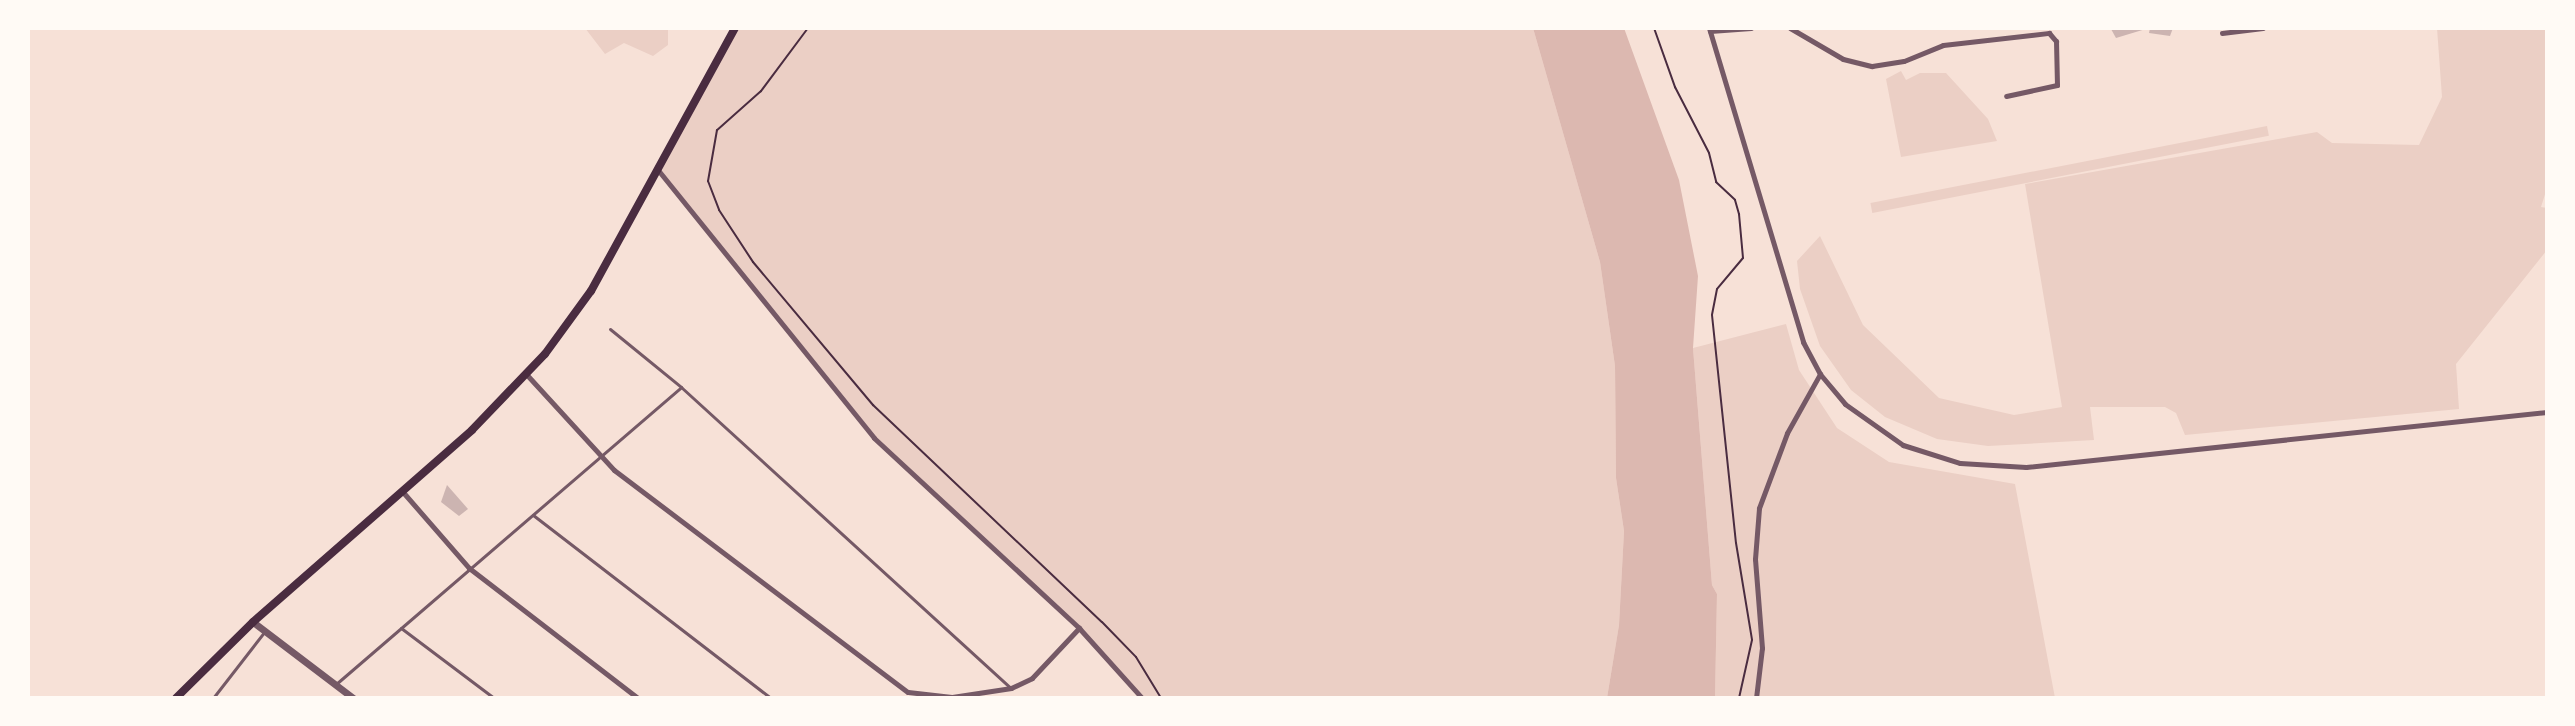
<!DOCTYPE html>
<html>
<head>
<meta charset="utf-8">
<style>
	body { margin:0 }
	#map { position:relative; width:2575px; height:726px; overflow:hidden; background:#f7e1d7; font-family:Montserrat,sans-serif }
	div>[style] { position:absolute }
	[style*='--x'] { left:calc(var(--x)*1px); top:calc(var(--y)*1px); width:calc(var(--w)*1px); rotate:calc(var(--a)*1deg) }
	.green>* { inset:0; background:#ebcfc5; transform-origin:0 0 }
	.water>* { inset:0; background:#dcb8b0 }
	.building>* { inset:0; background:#ccb4b1 }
	.path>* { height:2px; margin:-1px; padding:0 1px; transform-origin:1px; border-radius:1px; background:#4a2c40 }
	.service>* { height:3px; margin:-1.5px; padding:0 1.5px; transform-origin:1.5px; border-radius:1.5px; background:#755966 }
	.minor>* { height:5px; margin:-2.5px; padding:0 2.5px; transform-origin:2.5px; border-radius:2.5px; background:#755966 }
	.tertiary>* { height:7px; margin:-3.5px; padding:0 3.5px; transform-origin:3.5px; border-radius:3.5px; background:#755966 }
	.secondary>* { height:8px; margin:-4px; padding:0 4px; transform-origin:4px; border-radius:4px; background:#4a2c40 }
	span { translate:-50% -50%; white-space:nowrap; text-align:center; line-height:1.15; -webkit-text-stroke:6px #fffaf5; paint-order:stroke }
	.frame { position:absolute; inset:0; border:30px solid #fffaf5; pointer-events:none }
</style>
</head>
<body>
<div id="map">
	<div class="green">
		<div style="clip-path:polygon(585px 28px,668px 28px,668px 45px,653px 56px,624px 43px,605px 54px)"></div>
		<div style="clip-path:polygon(735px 28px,1533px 28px,1600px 262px,1615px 366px,1616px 478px,1624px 531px,1619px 625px,1607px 698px,1142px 698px,1079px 628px,874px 438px,658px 170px)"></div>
		<div style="clip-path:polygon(2437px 28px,2547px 28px,2547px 188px,2541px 207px,2547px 208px,2547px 250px,2456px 364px,2459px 409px,2185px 435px,2176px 413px,2165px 407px,2090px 407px,2094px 440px,1988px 446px,1937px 439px,1885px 417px,1851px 390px,1820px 346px,1800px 289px,1797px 261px,1820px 236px,1863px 325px,1939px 398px,2014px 415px,2062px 407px,2025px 184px,2317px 132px,2332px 143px,2419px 145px,2442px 97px)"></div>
		<div style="clip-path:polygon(1901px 71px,1906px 80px,1920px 73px,1946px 73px,1988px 119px,1997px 141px,1901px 157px,1886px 79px)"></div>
		<div style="left:2267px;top:126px;width:10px;height:404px;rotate:79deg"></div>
		<div style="clip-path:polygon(1786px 324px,1799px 370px,1837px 428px,1889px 462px,2015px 484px,2055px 698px,1715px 698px,1717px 594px,1712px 585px,1693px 348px)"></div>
	</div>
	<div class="water">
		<div style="clip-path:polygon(1533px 28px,1624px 28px,1679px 180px,1698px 276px,1693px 348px,1712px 585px,1717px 594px,1715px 698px,1607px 698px,1619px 625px,1624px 531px,1616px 478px,1615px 366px,1600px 262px)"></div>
	</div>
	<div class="building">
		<div style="clip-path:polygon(2149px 28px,2116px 38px,2111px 29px,2112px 28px)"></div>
		<div style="clip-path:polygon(2150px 28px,2173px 28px,2170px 36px,2149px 33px)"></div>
		<div style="clip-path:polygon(447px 485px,468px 509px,459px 516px,441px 502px)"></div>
	</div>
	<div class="path">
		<div style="--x:808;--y:28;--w:79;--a:126.7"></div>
		<div style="--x:761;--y:91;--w:59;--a:138.4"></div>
		<div style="--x:717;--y:130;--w:52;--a:100"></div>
		<div style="--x:708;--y:181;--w:31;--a:69"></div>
		<div style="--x:719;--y:210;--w:62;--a:56.8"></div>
		<div style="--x:753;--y:262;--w:187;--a:50"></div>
		<div style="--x:873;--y:405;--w:315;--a:43.5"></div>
		<div style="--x:1102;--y:622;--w:49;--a:45.8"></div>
		<div style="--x:1136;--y:657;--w:48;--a:58.6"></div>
		<div style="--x:1654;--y:28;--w:63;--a:70.4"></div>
		<div style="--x:1675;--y:87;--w:74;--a:62.7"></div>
		<div style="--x:1709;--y:153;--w:30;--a:76"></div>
		<div style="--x:1716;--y:182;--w:26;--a:43"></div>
		<div style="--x:1735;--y:200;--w:15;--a:74"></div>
		<div style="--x:1739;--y:214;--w:44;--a:84.8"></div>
		<div style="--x:1743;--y:258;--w:40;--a:130"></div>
		<div style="--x:1717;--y:289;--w:26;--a:101"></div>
		<div style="--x:1712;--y:315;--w:229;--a:84"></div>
		<div style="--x:1736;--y:543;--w:98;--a:80.6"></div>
		<div style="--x:1752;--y:640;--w:59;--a:102.6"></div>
	</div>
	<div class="service">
		<div style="--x:610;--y:329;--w:92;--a:39.2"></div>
		<div style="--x:681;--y:387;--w:447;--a:42.4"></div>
		<div style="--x:533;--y:515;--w:300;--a:37.6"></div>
		<div style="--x:401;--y:628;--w:116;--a:37"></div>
		<div style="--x:336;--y:684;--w:455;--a:-40.7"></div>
		<div style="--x:213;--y:698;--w:85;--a:-52.2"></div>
	</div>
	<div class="minor">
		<div style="--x:1709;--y:28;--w:328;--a:73.3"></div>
		<div style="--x:1803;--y:342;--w:36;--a:62"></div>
		<div style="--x:1820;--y:374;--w:39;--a:50"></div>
		<div style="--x:1845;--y:404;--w:71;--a:35.3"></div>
		<div style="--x:1903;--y:445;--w:60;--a:17.5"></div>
		<div style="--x:1960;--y:463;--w:66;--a:3.5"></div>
		<div style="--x:2026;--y:467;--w:524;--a:-6.03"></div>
		<div style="--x:1790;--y:28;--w:61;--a:30.3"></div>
		<div style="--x:1843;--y:59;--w:30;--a:14"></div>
		<div style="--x:1872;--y:66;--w:32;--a:-9"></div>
		<div style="--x:1904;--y:61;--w:42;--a:-22.3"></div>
		<div style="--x:1943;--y:45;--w:107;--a:-6.5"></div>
		<div style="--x:2049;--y:33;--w:11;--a:49"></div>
		<div style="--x:2056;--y:41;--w:44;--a:88.7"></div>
		<div style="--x:2057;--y:85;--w:52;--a:167.8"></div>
		<div style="--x:1710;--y:31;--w:41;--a:-4.2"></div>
		<div style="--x:2222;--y:33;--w:41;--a:-7"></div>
		<div style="--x:658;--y:170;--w:344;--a:51.1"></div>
		<div style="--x:874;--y:438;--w:280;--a:42.8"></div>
		<div style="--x:1079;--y:628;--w:94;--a:48"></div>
		<div style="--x:527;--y:375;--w:129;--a:47.5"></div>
		<div style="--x:614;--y:470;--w:368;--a:37.1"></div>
		<div style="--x:908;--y:692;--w:44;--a:6.5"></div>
		<div style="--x:952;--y:697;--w:60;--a:-8.7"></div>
		<div style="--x:1011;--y:688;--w:23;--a:-25"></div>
		<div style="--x:1032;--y:678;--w:69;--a:-46.8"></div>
		<div style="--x:402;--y:491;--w:102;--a:49"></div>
		<div style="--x:469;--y:568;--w:213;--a:37.6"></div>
		<div style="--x:1756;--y:698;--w:50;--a:-83.2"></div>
		<div style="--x:1762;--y:648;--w:89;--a:-94.5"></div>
		<div style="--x:1755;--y:559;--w:51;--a:-85.5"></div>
		<div style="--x:1759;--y:508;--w:80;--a:-69.5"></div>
		<div style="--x:1787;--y:433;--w:68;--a:-60.8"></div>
	</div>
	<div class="tertiary">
		<div style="--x:253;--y:622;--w:126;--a:37.2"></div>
	</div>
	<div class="secondary">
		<div style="--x:176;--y:698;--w:108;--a:-44.6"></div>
		<div style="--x:253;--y:622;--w:291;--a:-41.2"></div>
		<div style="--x:472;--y:430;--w:105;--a:-46.2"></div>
		<div style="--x:545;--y:354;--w:78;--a:-53.9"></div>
		<div style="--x:591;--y:291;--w:300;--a:-61.3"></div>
	</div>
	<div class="frame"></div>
</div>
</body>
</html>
